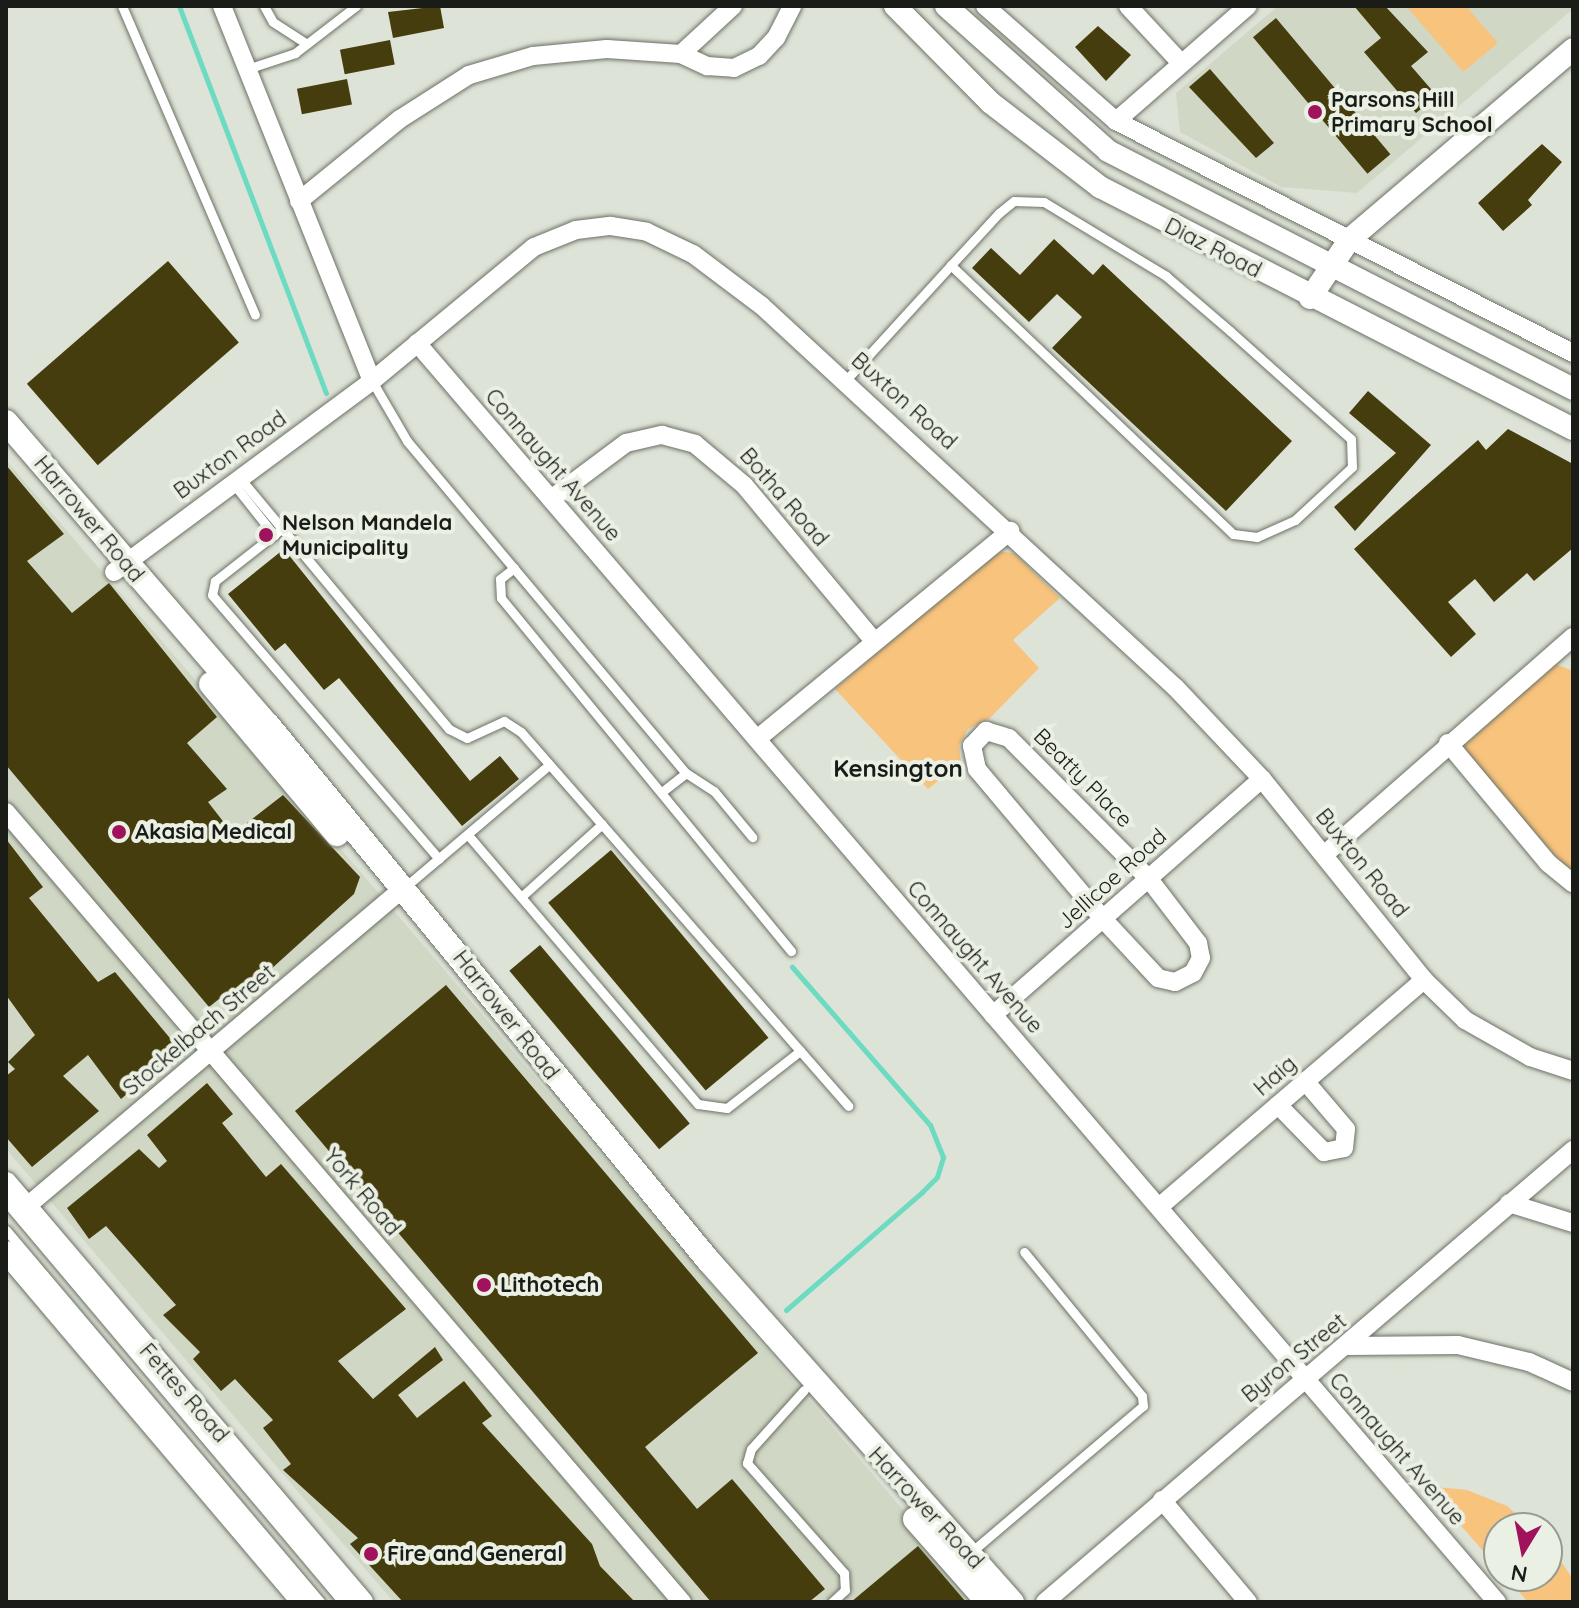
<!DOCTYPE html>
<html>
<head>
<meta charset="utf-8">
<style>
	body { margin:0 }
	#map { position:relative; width:1579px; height:1608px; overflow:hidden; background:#dee3d7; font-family:Quicksand,sans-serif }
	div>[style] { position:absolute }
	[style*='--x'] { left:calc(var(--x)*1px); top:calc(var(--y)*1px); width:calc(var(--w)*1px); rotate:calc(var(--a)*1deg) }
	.built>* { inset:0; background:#d0d8c5 }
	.green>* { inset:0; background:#f7c37d }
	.stream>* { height:5px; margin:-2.5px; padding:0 2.5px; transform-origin:2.5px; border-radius:2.5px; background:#6cdbc2 }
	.building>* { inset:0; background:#453d0d; transform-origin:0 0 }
	.roads { filter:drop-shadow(0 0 2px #6c7166) drop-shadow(0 0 2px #6c7166) }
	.service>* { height:9px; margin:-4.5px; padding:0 4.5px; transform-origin:4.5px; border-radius:4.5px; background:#fff }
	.minor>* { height:18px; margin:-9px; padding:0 9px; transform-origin:9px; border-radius:9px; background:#fff }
	.tertiary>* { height:22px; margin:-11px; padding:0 11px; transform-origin:11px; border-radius:11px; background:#fff }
	.secondary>* { height:24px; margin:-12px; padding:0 12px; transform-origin:12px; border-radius:12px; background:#fff }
	.dots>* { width:22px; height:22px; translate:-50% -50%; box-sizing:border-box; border:4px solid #ebf0e4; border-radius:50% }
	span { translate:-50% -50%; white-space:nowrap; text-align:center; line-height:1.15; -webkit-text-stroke:8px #ebf0e4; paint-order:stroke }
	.poi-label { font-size:22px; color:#1a1c18; font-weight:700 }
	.left { translate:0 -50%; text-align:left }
	.street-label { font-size:22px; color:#1a1c18 }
	.neighbourhood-label { font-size:24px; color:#1a1c18; font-weight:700 }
	.frame { position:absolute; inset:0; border:8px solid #1a1c18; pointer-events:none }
	.north { position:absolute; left:1483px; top:1512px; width:80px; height:80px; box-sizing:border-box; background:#ebf0e4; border:2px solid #979b92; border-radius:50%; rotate:190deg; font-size:22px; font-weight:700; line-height:32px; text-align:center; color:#1a1c18 }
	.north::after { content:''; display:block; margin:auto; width:28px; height:36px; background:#a0135c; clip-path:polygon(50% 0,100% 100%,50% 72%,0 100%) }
</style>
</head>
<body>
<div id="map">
	<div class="built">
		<div style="clip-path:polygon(1278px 6px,1573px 6px,1573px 9px,1357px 193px,1281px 187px,1180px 132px,1176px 93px)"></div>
		<div style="clip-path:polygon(6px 460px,413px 933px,981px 1602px,394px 1602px,312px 1508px,6px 1149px)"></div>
	</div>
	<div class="green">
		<div style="clip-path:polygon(1406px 6px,1466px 6px,1498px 43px,1463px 72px)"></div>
		<div style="clip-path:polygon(995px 551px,1014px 553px,1060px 598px,1013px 640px,1039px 668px,989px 719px,968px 729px,959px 746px,961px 763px,928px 789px,835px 689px)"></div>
		<div style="clip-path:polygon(1553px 663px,1573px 671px,1573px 876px,1466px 755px,1465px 745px)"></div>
		<div style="clip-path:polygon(1426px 1486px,1467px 1490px,1507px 1506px,1532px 1528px,1499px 1528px,1499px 1569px)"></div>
		<div style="clip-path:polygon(1547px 1541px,1573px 1579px,1573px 1602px,1528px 1602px,1505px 1576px,1547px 1576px)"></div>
	</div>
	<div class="stream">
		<div style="--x:179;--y:6;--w:414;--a:69.2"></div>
		<div style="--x:786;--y:1310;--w:180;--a:-40.9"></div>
		<div style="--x:922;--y:1192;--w:21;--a:-45"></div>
		<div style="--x:937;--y:1177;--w:21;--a:-73"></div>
		<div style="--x:943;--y:1157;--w:35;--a:-112"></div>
		<div style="--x:930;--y:1125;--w:210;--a:-131.1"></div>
	</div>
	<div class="building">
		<div style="clip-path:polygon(440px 6px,444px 28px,393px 38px,388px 12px)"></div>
		<div style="clip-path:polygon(1354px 6px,1385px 6px,1428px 52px,1411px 66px,1437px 96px,1416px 113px,1364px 52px,1381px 38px)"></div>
		<div style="left:1276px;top:18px;width:178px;height:30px;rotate:50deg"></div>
		<div style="clip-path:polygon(1098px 26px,1131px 55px,1106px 81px,1075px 47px)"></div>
		<div style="left:390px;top:40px;width:25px;height:51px;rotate:79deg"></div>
		<div style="clip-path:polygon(1210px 69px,1274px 143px,1256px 158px,1189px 87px)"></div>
		<div style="left:347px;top:79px;width:26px;height:51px;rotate:79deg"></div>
		<div style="clip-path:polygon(1542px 144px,1562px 162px,1528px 200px,1532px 205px,1503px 231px,1478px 203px)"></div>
		<div style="clip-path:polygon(1054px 239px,1093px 275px,1103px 264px,1292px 441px,1226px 511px,1052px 348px,1082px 317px,1057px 294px,1029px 322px,972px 268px,991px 248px,1020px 275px)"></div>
		<div style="left:168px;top:261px;width:108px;height:187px;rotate:49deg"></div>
		<div style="clip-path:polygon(1368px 391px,1431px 445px,1355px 531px,1334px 507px,1396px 453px,1349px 413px)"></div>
		<div style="clip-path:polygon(1508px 429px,1573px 464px,1573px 548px,1534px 581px,1527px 573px,1494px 602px,1475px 579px,1448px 602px,1476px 634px,1451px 657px,1354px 549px,1478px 440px,1486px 450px)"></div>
		<div style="clip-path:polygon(6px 465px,64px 534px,27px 561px,72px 613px,109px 583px,217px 717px,187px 743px,227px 789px,208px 802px,233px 834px,283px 795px,360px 877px,354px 894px,228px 1008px,219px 999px,209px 1007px,6px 765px)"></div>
		<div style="clip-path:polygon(284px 549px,470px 781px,500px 756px,519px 779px,462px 826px,339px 678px,324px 690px,285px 643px,275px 651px,228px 594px)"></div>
		<div style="clip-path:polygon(6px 839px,43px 887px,29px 898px,98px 982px,115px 972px,179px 1049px,121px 1099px,88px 1055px,63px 1076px,99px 1111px,32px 1167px,6px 1137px,6px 1076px,15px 1069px,8px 1062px,35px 1035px,6px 995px)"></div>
		<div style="left:611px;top:850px;width:245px;height:82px;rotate:50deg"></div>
		<div style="left:540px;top:945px;width:233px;height:40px;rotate:50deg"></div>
		<div style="clip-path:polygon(446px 985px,758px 1353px,645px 1447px,697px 1509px,732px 1479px,825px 1589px,809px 1602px,711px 1602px,295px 1111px)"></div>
		<div style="clip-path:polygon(207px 1083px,233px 1114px,222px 1123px,266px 1177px,281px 1164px,406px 1309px,338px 1361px,373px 1399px,435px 1347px,443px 1360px,398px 1395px,417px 1418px,464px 1381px,492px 1416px,482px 1423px,592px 1544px,600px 1566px,635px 1602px,403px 1602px,350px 1544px,358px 1538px,283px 1470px,291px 1464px,263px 1428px,273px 1420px,235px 1379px,221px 1391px,193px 1359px,200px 1352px,163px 1315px,176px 1305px,106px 1226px,89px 1239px,67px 1208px,139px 1149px,159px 1168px,167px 1161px,147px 1135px)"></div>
		<div style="clip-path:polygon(918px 1546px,966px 1602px,851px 1602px)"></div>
	</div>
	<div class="roads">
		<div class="service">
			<div style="--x:122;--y:6;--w:336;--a:66.7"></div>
			<div style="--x:264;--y:6;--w:18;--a:61"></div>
			<div style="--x:273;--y:22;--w:40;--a:32.9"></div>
			<div style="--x:247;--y:69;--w:51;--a:-18.4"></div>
			<div style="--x:295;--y:53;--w:77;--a:-37.6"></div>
			<div style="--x:846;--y:380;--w:156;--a:-47.6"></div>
			<div style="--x:951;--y:265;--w:71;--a:-47.3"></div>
			<div style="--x:999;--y:213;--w:19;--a:-39"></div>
			<div style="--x:1014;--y:201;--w:30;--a:2"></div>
			<div style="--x:1044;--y:202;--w:143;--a:31.2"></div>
			<div style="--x:1166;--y:276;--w:84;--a:40.7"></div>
			<div style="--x:1230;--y:331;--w:162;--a:41.8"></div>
			<div style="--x:1351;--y:439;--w:28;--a:88"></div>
			<div style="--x:1352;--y:467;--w:78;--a:137.1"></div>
			<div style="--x:1295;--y:520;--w:42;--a:155.9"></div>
			<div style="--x:1257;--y:537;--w:24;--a:-173"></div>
			<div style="--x:1233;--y:534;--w:390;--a:-136.4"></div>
			<div style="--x:372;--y:381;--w:69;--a:59.7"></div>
			<div style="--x:407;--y:441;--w:434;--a:50"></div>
			<div style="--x:686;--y:773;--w:33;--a:33"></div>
			<div style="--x:714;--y:791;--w:60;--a:50.4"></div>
			<div style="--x:239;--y:477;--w:328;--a:50.2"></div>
			<div style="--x:449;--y:729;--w:20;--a:27"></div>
			<div style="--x:467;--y:738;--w:41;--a:-24.7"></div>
			<div style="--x:504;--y:721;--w:20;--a:33"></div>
			<div style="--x:521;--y:732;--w:497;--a:48.8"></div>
			<div style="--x:232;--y:482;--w:68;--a:51.6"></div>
			<div style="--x:280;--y:530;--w:83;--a:141.9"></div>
			<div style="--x:215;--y:581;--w:14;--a:102"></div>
			<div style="--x:212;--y:595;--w:348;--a:49.3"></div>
			<div style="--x:514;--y:568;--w:18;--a:142"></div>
			<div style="--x:500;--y:579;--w:19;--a:87"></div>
			<div style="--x:501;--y:598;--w:457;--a:50.6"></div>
			<div style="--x:663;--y:791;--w:29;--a:-38"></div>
			<div style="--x:468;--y:835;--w:354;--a:49.5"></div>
			<div style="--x:698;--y:1104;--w:29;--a:8"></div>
			<div style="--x:727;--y:1108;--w:93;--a:-38"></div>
			<div style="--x:405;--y:887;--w:189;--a:-40.3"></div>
			<div style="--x:521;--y:897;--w:109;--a:-42"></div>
			<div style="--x:6;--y:1202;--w:523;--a:49.89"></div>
			<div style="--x:6;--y:1230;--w:487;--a:49.8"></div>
			<div style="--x:804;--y:1390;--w:79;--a:131.9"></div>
			<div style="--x:751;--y:1449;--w:15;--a:106"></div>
			<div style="--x:747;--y:1463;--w:147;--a:48.6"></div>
			<div style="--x:844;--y:1573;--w:17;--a:87"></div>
			<div style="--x:845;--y:1590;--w:18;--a:137"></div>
			<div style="--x:970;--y:1553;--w:227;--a:-40.4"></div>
			<div style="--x:1143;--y:1406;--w:10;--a:-96"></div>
			<div style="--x:1142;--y:1396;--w:186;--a:-129.3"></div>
		</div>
		<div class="minor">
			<div style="--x:222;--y:6;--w:404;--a:68.2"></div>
			<div style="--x:985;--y:6;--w:174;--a:41.3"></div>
			<div style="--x:1116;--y:121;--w:513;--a:26.92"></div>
			<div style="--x:1128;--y:6;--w:78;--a:47.1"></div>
			<div style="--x:681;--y:54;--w:71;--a:-42.7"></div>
			<div style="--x:1116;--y:121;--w:175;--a:-41.1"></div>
			<div style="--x:299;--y:201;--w:130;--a:-39.1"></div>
			<div style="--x:400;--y:119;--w:82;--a:-32.5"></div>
			<div style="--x:469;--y:75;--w:67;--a:-16.5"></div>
			<div style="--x:533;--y:56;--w:74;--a:-5.4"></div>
			<div style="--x:607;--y:49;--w:74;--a:3.9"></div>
			<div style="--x:681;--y:54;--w:29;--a:25"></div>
			<div style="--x:707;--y:66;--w:27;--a:4"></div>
			<div style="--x:734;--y:68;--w:28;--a:-26"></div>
			<div style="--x:759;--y:56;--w:25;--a:-47"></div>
			<div style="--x:776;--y:38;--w:36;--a:-63"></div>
			<div style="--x:417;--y:343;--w:1659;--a:49.38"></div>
			<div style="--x:551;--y:499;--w:94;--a:-36.7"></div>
			<div style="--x:626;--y:443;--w:37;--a:-13"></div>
			<div style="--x:662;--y:435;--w:34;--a:15"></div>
			<div style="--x:695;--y:444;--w:64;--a:39.9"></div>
			<div style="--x:744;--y:485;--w:204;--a:50.2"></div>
			<div style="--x:114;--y:572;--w:321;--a:-36.5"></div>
			<div style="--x:372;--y:381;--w:210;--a:-39.6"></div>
			<div style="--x:534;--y:247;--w:45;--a:-22"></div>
			<div style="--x:576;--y:230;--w:35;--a:-7"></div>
			<div style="--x:611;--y:226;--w:36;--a:9"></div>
			<div style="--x:647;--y:232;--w:51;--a:25.6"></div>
			<div style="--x:693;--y:254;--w:86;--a:37"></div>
			<div style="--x:762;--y:306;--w:563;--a:42.7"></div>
			<div style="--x:1176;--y:688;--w:125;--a:46.6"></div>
			<div style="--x:1262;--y:779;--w:258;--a:51.1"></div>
			<div style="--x:1424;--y:980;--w:57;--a:44.3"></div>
			<div style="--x:1465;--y:1020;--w:75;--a:29.6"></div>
			<div style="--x:1530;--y:1057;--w:45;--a:18"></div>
			<div style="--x:986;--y:731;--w:24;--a:17"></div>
			<div style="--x:1009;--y:738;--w:199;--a:45.2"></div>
			<div style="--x:1149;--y:879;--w:81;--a:52.6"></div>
			<div style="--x:1198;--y:943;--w:15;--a:79"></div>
			<div style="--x:1201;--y:958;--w:17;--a:118"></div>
			<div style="--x:1193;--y:973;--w:20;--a:153"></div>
			<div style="--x:1175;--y:982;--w:17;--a:-167"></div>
			<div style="--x:1158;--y:978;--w:79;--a:-133"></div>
			<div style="--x:1104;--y:920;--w:197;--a:-130.1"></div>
			<div style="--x:977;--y:769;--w:24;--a:-102"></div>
			<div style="--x:972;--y:746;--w:21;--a:-47"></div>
			<div style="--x:757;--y:739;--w:328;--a:-39.4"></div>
			<div style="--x:1448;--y:743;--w:156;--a:50.2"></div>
			<div style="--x:1548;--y:863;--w:32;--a:39"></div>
			<div style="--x:6;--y:812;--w:1040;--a:49.45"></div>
			<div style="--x:1325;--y:854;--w:330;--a:-41.2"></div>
			<div style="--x:993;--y:1015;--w:358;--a:-41.3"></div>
			<div style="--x:1278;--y:1105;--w:66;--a:45.6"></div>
			<div style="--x:1324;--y:1152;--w:20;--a:-11"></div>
			<div style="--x:1344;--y:1148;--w:19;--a:-84"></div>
			<div style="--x:1346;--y:1129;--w:63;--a:-130.5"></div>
			<div style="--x:1509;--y:1203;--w:67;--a:17.4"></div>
			<div style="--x:26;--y:1207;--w:494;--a:-40.2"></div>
			<div style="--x:1159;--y:1207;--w:349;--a:-40.6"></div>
			<div style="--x:1347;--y:1346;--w:111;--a:-0.5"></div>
			<div style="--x:1458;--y:1345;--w:73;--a:13.5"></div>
			<div style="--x:1529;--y:1362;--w:48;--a:24.4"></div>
			<div style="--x:1162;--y:1500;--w:133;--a:49.9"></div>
			<div style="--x:1045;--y:1602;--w:695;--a:-40.57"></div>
		</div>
		<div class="tertiary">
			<div style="--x:895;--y:6;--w:136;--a:45.3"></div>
			<div style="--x:991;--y:103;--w:138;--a:37.6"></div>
			<div style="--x:1100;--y:187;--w:531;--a:27.1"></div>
			<div style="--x:946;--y:6;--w:217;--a:41.8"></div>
			<div style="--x:1108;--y:151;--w:522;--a:27.1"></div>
			<div style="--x:1310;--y:298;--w:71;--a:-55.9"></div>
			<div style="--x:1350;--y:239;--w:293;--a:-40.4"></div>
			<div style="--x:6;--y:1183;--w:550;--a:49.65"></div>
			<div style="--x:6;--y:1252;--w:459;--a:49.7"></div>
		</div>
		<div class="secondary">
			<div style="--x:6;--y:422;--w:401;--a:49.2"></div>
			<div style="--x:268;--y:725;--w:693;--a:50.57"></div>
			<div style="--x:708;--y:1260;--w:458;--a:48.4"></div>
			<div style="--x:211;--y:684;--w:196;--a:50"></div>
			<div style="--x:915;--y:1519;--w:111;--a:48.7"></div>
		</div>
	</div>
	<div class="dots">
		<div style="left:1315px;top:112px;background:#a0135c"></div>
		<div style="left:266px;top:535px;background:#a0135c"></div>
		<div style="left:119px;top:832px;background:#a0135c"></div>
		<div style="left:484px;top:1285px;background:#a0135c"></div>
		<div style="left:371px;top:1554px;background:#a0135c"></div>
	</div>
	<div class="poi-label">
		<span class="left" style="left:1331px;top:112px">Parsons Hill<br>Primary School</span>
		<span class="left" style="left:282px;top:535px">Nelson Mandela<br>Municipality</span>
		<span class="left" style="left:135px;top:832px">Akasia Medical</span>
		<span class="left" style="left:500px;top:1285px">Lithotech</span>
		<span class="left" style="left:387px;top:1554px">Fire and General</span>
	</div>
	<div class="street-label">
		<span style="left:1213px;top:248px;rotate:27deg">Diaz Road</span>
		<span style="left:904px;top:401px;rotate:42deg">Buxton Road</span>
		<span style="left:230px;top:455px;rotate:-36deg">Buxton Road</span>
		<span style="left:553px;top:465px;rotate:49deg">Connaught Avenue</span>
		<span style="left:784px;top:497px;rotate:49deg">Botha Road</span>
		<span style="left:89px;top:519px;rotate:50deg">Harrower Road</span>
		<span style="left:1083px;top:778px;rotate:45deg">Beatty Place</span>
		<span style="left:1362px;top:863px;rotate:51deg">Buxton Road</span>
		<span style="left:1112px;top:879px;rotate:-42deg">Jellicoe Road</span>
		<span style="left:975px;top:957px;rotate:49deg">Connaught Avenue</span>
		<span style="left:506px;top:1015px;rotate:52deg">Harrower Road</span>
		<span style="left:199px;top:1030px;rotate:-40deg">Stockelbach Street</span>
		<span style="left:1275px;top:1076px;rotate:-41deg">Haig</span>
		<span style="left:362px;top:1192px;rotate:50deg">York Road</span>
		<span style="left:1294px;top:1358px;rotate:-39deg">Byron Street</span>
		<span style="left:184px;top:1393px;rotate:49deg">Fettes Road</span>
		<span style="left:1397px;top:1449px;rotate:49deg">Connaught Avenue</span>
		<span style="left:926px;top:1508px;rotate:47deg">Harrower Road</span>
	</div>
	<div class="neighbourhood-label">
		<span style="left:898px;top:769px">Kensington</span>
	</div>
	<div class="frame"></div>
	<div class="north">N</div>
</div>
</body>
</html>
